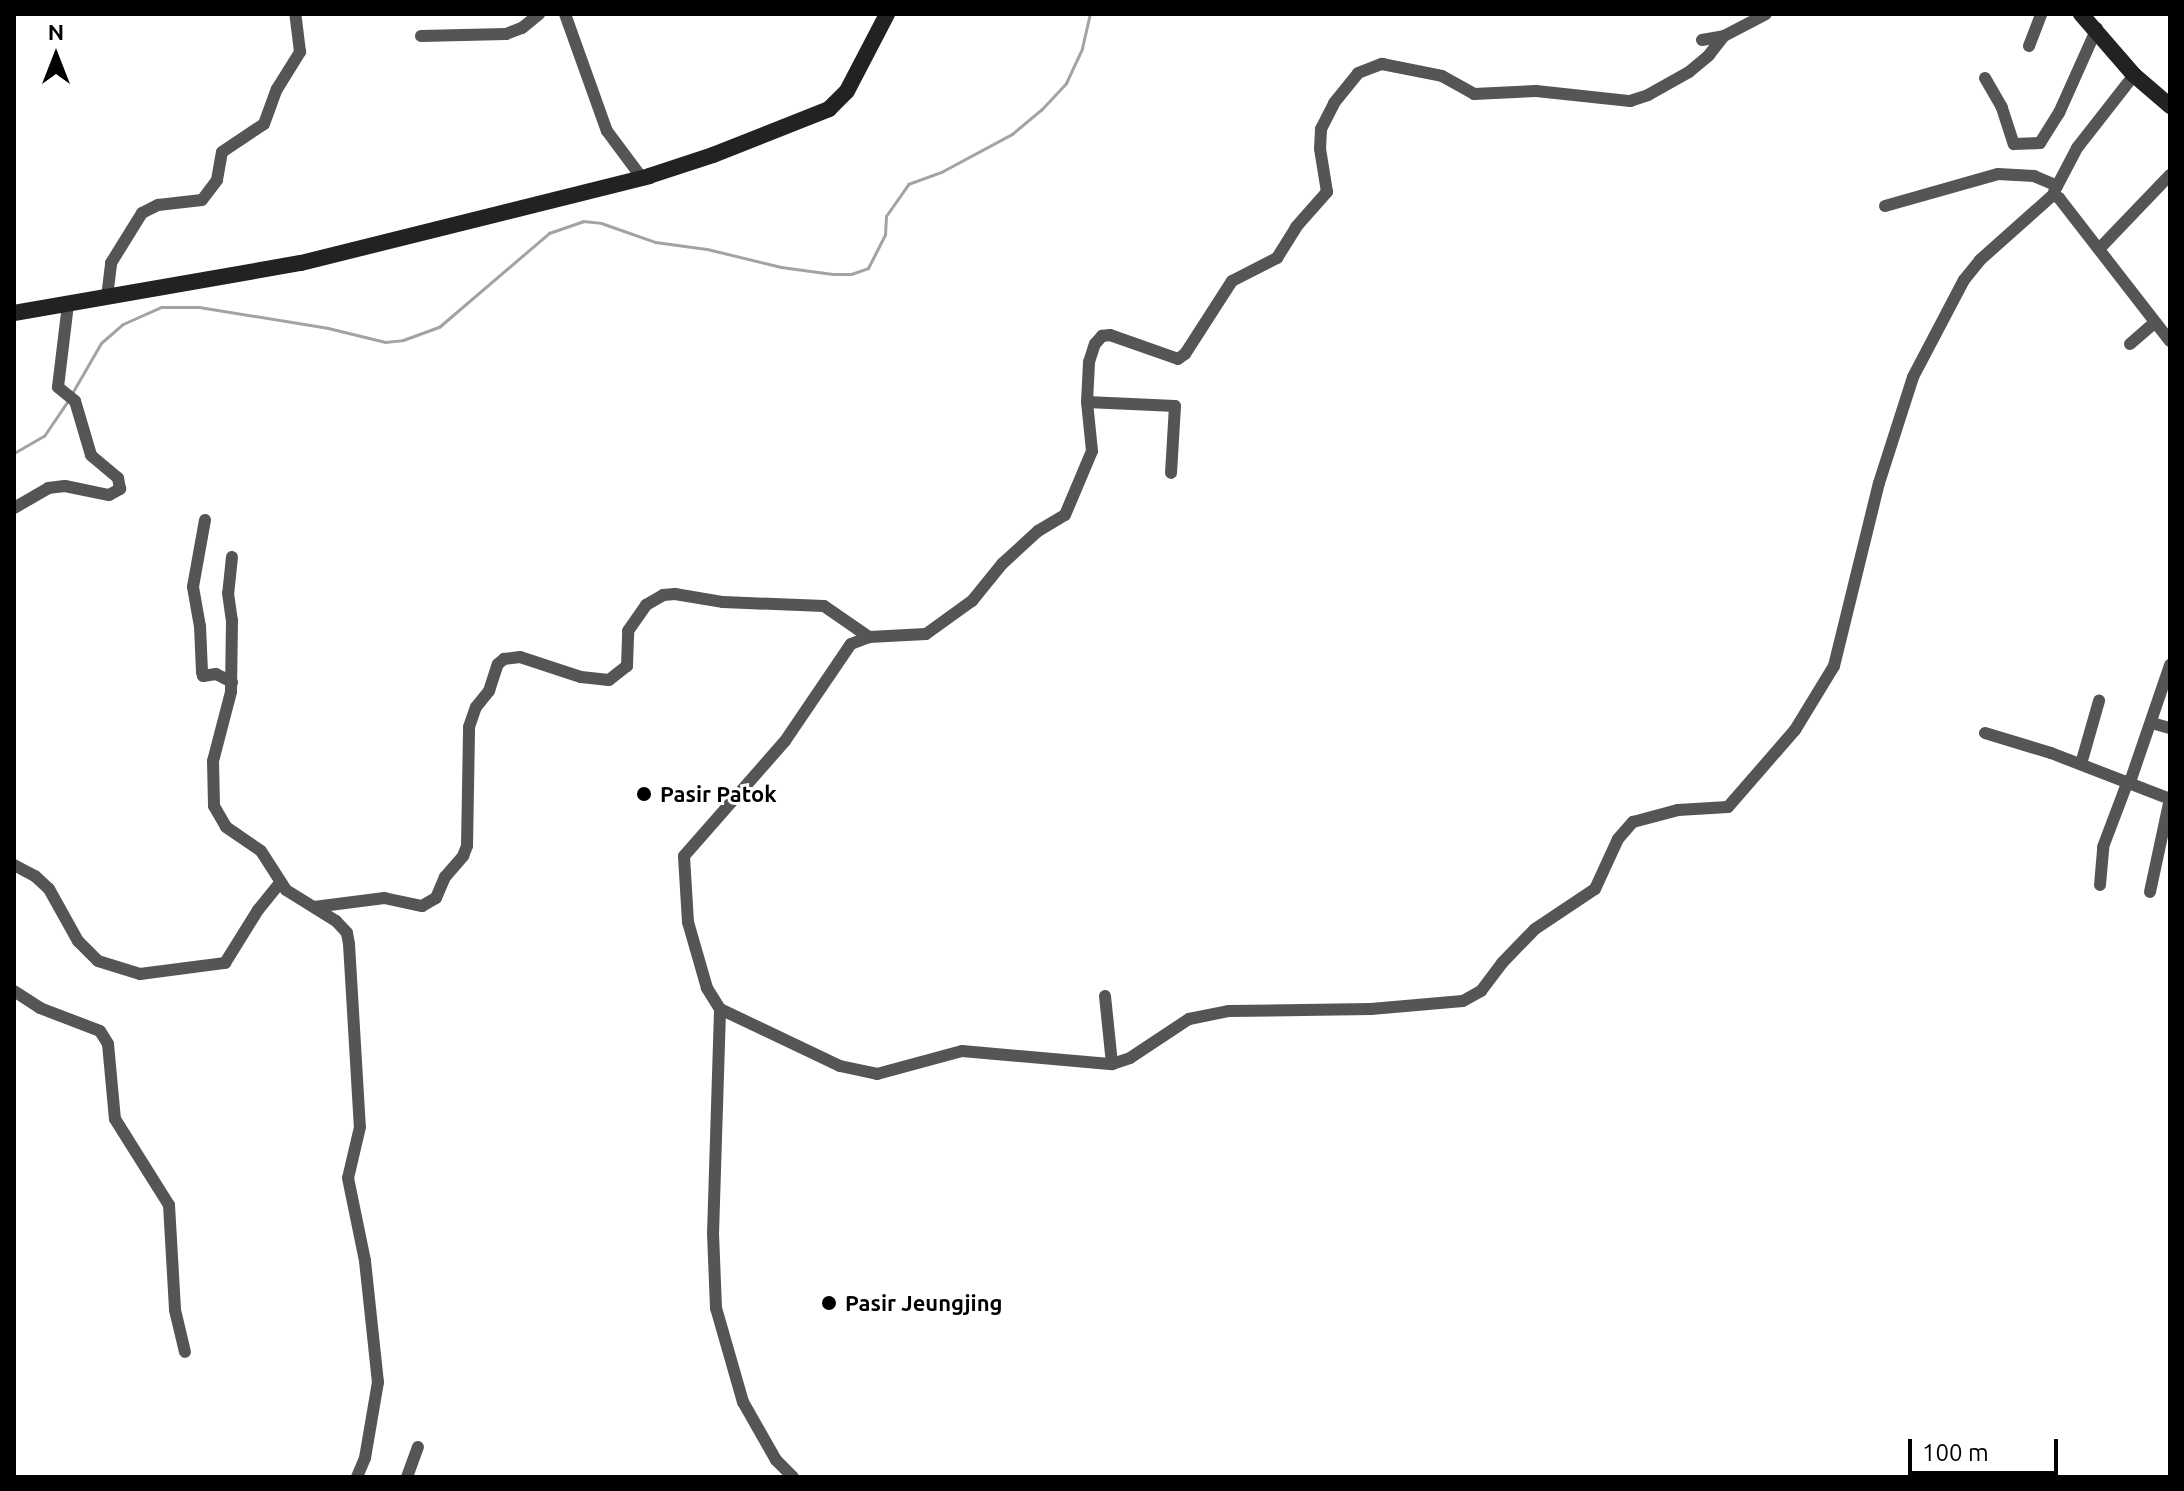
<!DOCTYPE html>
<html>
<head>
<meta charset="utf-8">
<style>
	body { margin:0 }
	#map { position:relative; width:2184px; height:1491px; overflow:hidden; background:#fff; font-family:Ubuntu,sans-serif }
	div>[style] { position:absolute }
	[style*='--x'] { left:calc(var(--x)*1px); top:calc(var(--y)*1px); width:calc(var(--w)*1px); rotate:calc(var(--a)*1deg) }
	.stream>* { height:3px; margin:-1.5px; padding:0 1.5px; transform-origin:1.5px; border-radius:1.5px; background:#a3a3a3 }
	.street>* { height:12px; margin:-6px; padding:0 6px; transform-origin:6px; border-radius:6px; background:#555 }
	.secondary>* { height:16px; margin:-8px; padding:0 8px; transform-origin:8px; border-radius:8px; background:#222 }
	.dots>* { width:22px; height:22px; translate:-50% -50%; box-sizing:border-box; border:4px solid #fff; border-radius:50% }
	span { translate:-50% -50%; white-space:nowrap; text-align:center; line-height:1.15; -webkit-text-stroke:6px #fff; paint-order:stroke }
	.poi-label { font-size:22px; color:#000; font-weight:700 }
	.left { translate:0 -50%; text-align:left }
	.frame { position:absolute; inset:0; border:16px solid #000; pointer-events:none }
	.north { position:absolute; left:16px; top:16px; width:80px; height:80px; -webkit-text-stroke:6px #fff; paint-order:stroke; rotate:0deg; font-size:22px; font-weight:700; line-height:32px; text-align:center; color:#000 }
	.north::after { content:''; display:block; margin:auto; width:28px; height:36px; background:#000; clip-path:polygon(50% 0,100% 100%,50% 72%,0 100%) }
	.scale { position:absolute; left:1908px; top:1439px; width:150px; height:36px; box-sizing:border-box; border:4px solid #000; border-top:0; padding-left:10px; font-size:24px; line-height:28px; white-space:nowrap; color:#000; -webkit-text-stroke:6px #fff; paint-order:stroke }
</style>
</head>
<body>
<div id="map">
	<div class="stream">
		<div style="--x:71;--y:395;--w:60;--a:-60"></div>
		<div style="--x:101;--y:343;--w:29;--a:-41"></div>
		<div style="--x:123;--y:324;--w:42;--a:-24.1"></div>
		<div style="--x:161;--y:307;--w:38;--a:0"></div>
		<div style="--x:199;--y:307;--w:131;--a:9.2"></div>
		<div style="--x:328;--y:328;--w:59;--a:13.8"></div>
		<div style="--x:385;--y:342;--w:18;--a:-6"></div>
		<div style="--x:403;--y:340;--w:38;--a:-20"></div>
		<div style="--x:439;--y:327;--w:145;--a:-40.5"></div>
		<div style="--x:549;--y:233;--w:36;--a:-19"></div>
		<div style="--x:583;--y:221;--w:18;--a:6"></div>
		<div style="--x:601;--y:223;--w:57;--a:19.4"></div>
		<div style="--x:655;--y:242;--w:52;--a:7.7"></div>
		<div style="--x:707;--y:249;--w:76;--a:13.7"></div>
		<div style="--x:781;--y:267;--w:52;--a:7.7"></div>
		<div style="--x:833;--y:274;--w:18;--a:0"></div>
		<div style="--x:851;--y:274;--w:18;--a:-19"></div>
		<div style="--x:868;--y:268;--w:37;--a:-63"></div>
		<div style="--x:885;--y:235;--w:19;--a:-87"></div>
		<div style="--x:886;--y:216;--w:39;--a:-55"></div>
		<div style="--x:908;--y:184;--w:37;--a:-20"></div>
		<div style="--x:943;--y:171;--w:78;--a:-28.2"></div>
		<div style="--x:1012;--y:134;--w:38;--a:-40"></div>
		<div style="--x:1041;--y:110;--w:37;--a:-47"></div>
		<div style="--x:1066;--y:83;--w:38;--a:-65"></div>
		<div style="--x:1082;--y:48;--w:35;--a:-77"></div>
		<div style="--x:14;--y:453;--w:34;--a:-30"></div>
		<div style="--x:44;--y:436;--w:41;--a:-55.9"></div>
	</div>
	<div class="street">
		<div style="--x:565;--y:14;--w:124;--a:70.3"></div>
		<div style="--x:607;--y:131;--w:59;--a:53.3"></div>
		<div style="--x:421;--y:36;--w:85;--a:-1.3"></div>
		<div style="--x:506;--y:34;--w:17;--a:-21"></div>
		<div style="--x:522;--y:28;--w:22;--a:-39"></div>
		<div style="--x:1702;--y:40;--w:22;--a:-10"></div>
		<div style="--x:1724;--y:36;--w:47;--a:-27.6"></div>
		<div style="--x:2029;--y:46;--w:34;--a:-69"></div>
		<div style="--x:1985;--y:78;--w:34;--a:60"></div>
		<div style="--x:2002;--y:108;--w:38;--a:72"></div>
		<div style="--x:2014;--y:144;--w:26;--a:-2"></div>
		<div style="--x:2040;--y:143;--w:36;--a:-58"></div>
		<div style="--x:2059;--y:113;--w:93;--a:-65.9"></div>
		<div style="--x:2054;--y:192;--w:50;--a:-62.4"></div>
		<div style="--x:2077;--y:148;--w:93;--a:-52"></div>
		<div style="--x:1885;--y:206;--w:117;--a:-15.8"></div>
		<div style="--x:1998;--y:174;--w:36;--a:3"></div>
		<div style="--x:2034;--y:176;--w:25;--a:23"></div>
		<div style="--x:2099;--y:249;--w:103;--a:-46.2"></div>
		<div style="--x:107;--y:297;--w:34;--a:-83"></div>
		<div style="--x:111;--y:263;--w:59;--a:-58.2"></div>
		<div style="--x:142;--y:213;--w:18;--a:-27"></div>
		<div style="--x:158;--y:205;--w:44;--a:-6.5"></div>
		<div style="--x:202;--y:200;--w:25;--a:-53"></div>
		<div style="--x:217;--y:180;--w:28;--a:-80"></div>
		<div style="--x:222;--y:152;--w:50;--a:-33.7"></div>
		<div style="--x:264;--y:124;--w:37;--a:-70"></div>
		<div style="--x:277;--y:89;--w:44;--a:-58.1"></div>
		<div style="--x:300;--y:52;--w:38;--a:-97"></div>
		<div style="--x:2130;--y:344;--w:33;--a:-41"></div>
		<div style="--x:1087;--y:402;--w:88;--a:2.6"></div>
		<div style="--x:1175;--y:406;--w:67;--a:93.4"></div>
		<div style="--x:14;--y:508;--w:39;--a:-30"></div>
		<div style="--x:48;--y:488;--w:17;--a:-7"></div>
		<div style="--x:65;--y:486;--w:45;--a:11.6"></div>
		<div style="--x:109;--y:495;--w:13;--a:-29"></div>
		<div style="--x:120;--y:489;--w:11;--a:-100"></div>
		<div style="--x:118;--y:478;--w:35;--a:-140"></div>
		<div style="--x:91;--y:455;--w:56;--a:-106.5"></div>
		<div style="--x:75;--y:401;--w:22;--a:-141"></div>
		<div style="--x:58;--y:387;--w:84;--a:-83.1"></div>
		<div style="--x:205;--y:520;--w:68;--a:100.2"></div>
		<div style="--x:193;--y:587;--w:40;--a:80"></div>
		<div style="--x:200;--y:626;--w:46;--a:87.5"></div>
		<div style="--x:202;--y:672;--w:4;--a:76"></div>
		<div style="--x:203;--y:676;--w:13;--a:-9"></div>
		<div style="--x:216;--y:674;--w:18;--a:27"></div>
		<div style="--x:232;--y:557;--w:36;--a:96"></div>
		<div style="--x:228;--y:593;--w:27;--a:82"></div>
		<div style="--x:232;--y:620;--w:72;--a:90.8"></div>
		<div style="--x:231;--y:692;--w:71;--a:104.6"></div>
		<div style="--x:213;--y:761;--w:45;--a:88.7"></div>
		<div style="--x:214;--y:806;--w:24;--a:60"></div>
		<div style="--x:226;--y:827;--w:42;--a:34.4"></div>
		<div style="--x:261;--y:851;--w:46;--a:57.3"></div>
		<div style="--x:286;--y:890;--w:59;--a:31.8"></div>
		<div style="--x:336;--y:921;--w:16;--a:47"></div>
		<div style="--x:347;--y:933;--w:11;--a:80"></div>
		<div style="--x:349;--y:944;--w:183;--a:86.6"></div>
		<div style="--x:360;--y:1127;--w:52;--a:103.2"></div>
		<div style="--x:348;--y:1178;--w:85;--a:78.4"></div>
		<div style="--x:365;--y:1261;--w:122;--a:83.9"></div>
		<div style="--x:378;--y:1382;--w:77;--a:99.7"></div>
		<div style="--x:365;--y:1458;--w:21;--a:113"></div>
		<div style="--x:2152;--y:723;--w:19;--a:16"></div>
		<div style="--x:1985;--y:733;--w:69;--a:16.9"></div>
		<div style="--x:2051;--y:753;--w:128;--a:21.1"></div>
		<div style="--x:2081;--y:764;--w:66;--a:-74.1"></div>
		<div style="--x:2130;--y:782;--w:124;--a:-71.1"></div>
		<div style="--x:14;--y:865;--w:24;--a:28"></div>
		<div style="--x:35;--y:876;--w:19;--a:43"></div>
		<div style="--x:49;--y:889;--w:60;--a:60.9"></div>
		<div style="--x:78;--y:941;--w:28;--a:45"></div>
		<div style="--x:98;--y:961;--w:44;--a:17.2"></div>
		<div style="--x:140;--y:974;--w:86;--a:-7.4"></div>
		<div style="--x:225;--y:963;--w:62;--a:-58.1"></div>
		<div style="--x:258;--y:910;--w:35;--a:-51"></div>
		<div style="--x:2100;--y:885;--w:38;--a:-85"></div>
		<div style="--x:2103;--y:847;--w:71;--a:-69.3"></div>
		<div style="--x:2150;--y:892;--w:95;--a:-77.9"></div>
		<div style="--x:314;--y:907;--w:71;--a:-7.3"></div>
		<div style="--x:384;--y:898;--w:39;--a:12"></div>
		<div style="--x:422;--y:906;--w:16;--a:-30"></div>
		<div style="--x:436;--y:898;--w:23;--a:-67"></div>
		<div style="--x:445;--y:877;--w:28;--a:-49"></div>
		<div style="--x:463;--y:856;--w:11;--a:-68"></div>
		<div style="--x:467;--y:846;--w:119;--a:-89"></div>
		<div style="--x:469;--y:727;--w:21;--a:-71"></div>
		<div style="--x:476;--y:707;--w:21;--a:-51"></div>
		<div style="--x:489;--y:691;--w:28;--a:-72"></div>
		<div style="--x:498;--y:664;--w:8;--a:-40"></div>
		<div style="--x:504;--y:659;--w:16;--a:-7"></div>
		<div style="--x:520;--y:657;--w:64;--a:18.2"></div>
		<div style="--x:581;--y:677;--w:28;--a:6"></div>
		<div style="--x:609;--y:680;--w:23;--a:-38"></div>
		<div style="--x:627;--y:666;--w:35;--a:-88"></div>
		<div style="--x:628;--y:631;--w:32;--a:-55"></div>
		<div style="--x:646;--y:605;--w:20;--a:-30"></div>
		<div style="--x:663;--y:595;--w:12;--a:-5"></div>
		<div style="--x:675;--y:594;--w:49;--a:9.5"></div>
		<div style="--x:723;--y:602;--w:101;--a:2.3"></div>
		<div style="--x:824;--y:606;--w:55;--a:34.6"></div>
		<div style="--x:14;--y:991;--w:31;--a:33"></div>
		<div style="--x:40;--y:1008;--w:64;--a:21"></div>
		<div style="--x:100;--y:1031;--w:15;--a:58"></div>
		<div style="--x:108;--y:1044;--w:75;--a:84.7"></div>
		<div style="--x:115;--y:1119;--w:102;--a:57.9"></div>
		<div style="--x:169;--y:1205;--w:105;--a:86.7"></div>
		<div style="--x:175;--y:1310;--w:43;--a:76.6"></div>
		<div style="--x:1105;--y:996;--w:68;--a:84.1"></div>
		<div style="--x:720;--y:1009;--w:133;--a:25.4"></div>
		<div style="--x:840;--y:1066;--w:38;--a:12"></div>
		<div style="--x:877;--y:1074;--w:88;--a:-15.1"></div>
		<div style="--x:962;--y:1051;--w:151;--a:5"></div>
		<div style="--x:1112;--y:1064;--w:19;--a:-18"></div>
		<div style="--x:1130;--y:1058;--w:71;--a:-33.5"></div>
		<div style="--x:1189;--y:1019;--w:41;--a:-11.3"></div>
		<div style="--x:1229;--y:1011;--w:142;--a:-0.8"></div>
		<div style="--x:1371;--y:1009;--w:92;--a:-5"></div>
		<div style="--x:1463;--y:1001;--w:21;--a:-29"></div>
		<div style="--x:1481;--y:991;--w:35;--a:-53"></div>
		<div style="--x:1502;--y:963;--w:47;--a:-45.9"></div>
		<div style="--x:1535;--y:929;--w:72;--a:-33.7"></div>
		<div style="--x:1595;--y:889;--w:55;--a:-65.3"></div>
		<div style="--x:1618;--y:839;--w:23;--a:-49"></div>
		<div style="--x:1633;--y:822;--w:47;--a:-14.9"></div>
		<div style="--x:1678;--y:810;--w:50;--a:-3.4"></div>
		<div style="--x:1728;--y:807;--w:102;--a:-49"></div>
		<div style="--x:1795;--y:730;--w:75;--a:-58.6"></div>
		<div style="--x:1834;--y:666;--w:188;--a:-76.2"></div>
		<div style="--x:1879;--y:483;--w:111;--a:-72.2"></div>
		<div style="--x:1913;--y:377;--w:110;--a:-62.3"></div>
		<div style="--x:1964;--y:280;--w:26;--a:-51"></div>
		<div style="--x:1980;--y:260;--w:98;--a:-41.7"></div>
		<div style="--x:2053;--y:195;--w:7;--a:27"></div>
		<div style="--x:2059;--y:198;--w:181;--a:52.2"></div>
		<div style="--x:407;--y:1477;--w:32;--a:-70"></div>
		<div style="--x:793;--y:1477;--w:24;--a:-135"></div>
		<div style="--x:776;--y:1460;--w:67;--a:-119.6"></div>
		<div style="--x:743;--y:1402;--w:98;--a:-106"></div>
		<div style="--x:716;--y:1308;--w:74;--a:-92.3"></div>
		<div style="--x:713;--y:1234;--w:225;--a:-88.2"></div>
		<div style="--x:720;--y:1009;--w:25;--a:-122"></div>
		<div style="--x:707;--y:988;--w:69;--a:-106.1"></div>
		<div style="--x:688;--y:922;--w:66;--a:-93.5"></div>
		<div style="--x:684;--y:856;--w:153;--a:-48.7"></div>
		<div style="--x:785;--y:741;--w:117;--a:-55.8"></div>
		<div style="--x:851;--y:644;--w:19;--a:-21"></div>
		<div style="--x:869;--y:637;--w:57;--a:-3"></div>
		<div style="--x:926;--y:634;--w:57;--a:-35.7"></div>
		<div style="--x:972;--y:601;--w:48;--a:-51"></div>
		<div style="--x:1002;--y:564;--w:49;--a:-42.5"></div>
		<div style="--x:1038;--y:531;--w:31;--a:-31"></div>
		<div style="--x:1065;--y:515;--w:69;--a:-67.1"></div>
		<div style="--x:1092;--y:451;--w:49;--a:-95.8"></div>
		<div style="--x:1087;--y:402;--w:40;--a:-87.1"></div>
		<div style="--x:1089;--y:362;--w:19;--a:-72"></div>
		<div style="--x:1095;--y:344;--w:11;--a:-49"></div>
		<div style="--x:1102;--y:336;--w:8;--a:-7"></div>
		<div style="--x:1110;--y:335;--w:72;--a:19.4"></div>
		<div style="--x:1178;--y:359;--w:9;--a:-36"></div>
		<div style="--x:1185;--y:354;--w:87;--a:-57.2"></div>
		<div style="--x:1232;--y:281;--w:51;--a:-27.1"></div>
		<div style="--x:1277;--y:258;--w:36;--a:-58"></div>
		<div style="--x:1296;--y:227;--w:47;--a:-48.5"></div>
		<div style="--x:1327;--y:192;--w:44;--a:-99.2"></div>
		<div style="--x:1320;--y:149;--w:20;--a:-87"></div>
		<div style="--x:1321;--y:129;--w:29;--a:-63"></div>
		<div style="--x:1334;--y:103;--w:38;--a:-51"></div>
		<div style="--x:1358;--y:73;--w:26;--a:-21"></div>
		<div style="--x:1382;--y:64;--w:61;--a:11.3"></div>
		<div style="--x:1442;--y:76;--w:37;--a:29"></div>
		<div style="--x:1474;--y:94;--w:62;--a:-2.8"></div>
		<div style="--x:1536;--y:91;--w:95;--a:6.1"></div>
		<div style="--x:1630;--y:101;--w:19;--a:-18"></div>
		<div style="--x:1648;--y:95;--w:47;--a:-29.3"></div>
		<div style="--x:1689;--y:72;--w:26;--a:-40"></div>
		<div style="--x:1709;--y:55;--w:24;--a:-52"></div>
	</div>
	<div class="secondary">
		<div style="--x:2081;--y:14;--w:81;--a:49"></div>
		<div style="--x:2134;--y:75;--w:48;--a:40.7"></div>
		<div style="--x:14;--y:313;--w:291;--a:-9.9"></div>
		<div style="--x:301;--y:263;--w:359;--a:-14"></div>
		<div style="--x:649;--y:176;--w:67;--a:-18.2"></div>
		<div style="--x:713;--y:155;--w:125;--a:-21.6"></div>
		<div style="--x:829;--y:109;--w:25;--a:-45"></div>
		<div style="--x:847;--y:91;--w:87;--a:-62.5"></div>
	</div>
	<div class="dots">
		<div style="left:644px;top:794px;background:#000"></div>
		<div style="left:829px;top:1303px;background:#000"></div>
	</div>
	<div class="poi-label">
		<span class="left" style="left:660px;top:794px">Pasir Patok</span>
		<span class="left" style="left:845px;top:1303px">Pasir Jeungjing</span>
	</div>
	<div class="frame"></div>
	<div class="north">N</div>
	<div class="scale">100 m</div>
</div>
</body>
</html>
